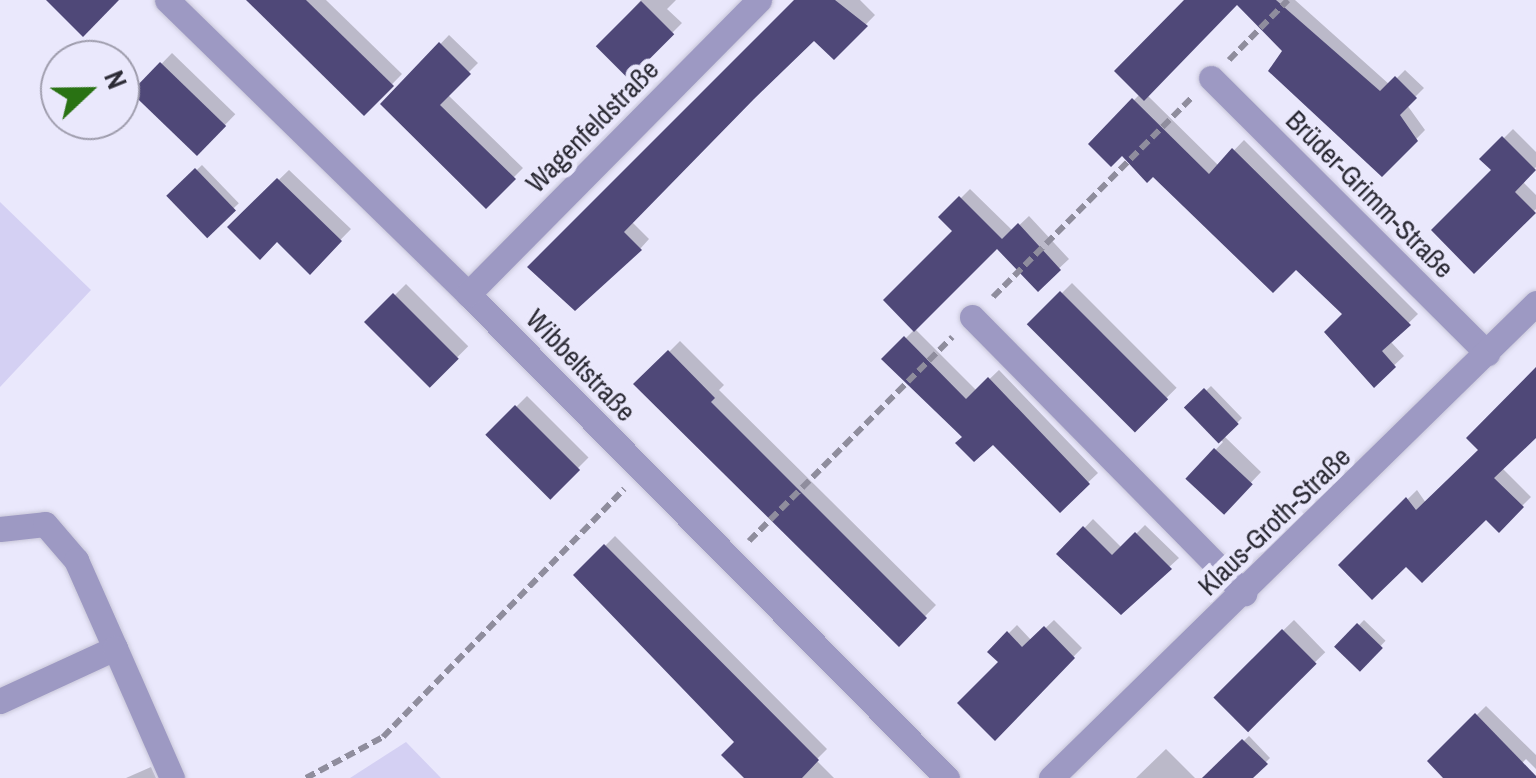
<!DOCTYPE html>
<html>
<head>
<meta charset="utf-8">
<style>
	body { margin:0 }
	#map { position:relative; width:1536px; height:778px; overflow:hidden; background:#eae8fc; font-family:"Archivo Narrow",sans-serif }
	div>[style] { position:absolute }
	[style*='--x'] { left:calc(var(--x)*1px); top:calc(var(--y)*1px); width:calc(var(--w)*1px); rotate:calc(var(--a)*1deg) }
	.green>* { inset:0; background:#d4d0f3 }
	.shadow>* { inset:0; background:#0003; transform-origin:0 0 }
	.building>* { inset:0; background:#4f4878; transform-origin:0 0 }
	.path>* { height:6px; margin-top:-3px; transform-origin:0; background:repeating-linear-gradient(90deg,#8f8d9d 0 10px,transparent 0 15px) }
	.roads { filter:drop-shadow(0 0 2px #c8c6d8) drop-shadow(0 0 2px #c8c6d8) }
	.minor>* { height:25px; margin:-12.5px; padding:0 12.5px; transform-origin:12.5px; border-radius:12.5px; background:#9d99c3 }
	span { translate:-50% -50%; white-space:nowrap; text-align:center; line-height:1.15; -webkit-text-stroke:10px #eae8fc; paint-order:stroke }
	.street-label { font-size:28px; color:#2c2b35 }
	.north { position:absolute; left:40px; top:40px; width:100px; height:100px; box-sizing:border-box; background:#eae8fc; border:2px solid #9e9cac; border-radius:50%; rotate:68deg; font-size:28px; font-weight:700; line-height:40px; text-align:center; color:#2c2b35 }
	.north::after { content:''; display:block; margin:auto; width:35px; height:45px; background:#297213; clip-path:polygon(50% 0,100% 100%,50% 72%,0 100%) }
</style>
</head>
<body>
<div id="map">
	<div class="green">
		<div style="clip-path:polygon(0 202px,91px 290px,0 387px)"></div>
		<div style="clip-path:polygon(406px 742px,441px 778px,350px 778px)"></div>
	</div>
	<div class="shadow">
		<div style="clip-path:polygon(250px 0,326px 0,402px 74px,364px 113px)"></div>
		<div style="clip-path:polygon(641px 0,676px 0,667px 9px,682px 23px,629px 76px,600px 46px)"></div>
		<div style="clip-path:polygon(798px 0,860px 0,875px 15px,834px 57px,814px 37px,631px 221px,649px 239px,640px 249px,531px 267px)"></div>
		<div style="clip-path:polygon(1187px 0,1147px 95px,1219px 166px,1244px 140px,1418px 314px,1390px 341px,1404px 356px,1374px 384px,1345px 314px,1296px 266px,1122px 153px,1091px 144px,1140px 94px)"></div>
		<div style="clip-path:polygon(1259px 0,1295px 0,1390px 85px,1405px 70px,1424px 88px,1407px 105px,1425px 130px,1382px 174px,1286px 54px)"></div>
		<div style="clip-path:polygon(449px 35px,478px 63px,447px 94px,523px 168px,486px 205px,383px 104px)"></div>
		<div style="left:172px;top:53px;width:88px;height:54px;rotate:44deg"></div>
		<div style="clip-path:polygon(1513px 129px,1536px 152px,1536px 167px,1522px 181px,1536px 195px,1536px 209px,1474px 270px,1494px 170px,1483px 159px)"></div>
		<div style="left:202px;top:165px;width:53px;height:45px;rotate:46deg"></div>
		<div style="clip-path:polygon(289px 170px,351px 229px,310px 271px,277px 239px,230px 227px)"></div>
		<div style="clip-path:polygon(970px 189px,1013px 231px,1029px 216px,1069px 259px,1038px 288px,997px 245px,914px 328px,977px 391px,999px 370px,1098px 473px,1060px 509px,993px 441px,974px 459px,959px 443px,965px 437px,885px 359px,915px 329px,886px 300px,956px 231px,942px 217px)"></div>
		<div style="left:1072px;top:283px;width:148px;height:59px;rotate:45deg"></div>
		<div style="left:406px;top:284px;width:88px;height:54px;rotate:45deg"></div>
		<div style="clip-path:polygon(680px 341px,724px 385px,719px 390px,936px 605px,899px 643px,637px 384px)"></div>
		<div style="clip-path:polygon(1536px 370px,1536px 434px,1502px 468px,1531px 497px,1499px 529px,1486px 516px,1406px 563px,1341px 565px,1417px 490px,1426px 503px,1481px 450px)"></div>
		<div style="clip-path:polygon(1211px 386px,1242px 418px,1224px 436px,1261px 472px,1223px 512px,1188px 479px,1223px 442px,1188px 408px)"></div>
		<div style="left:527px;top:396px;width:87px;height:54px;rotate:45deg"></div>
		<div style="clip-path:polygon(1093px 519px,1122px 548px,1145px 525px,1179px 558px,1121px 611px,1060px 554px)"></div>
		<div style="clip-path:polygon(615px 536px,827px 749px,816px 760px,834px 778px,775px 778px,576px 575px)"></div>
		<div style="clip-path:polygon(1054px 620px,1082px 648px,995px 737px,1001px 662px,990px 652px,1017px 625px,1032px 641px)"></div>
		<div style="left:1294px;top:620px;width:45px;height:109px;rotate:46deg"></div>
		<div style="left:1364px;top:620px;width:30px;height:37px;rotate:44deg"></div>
		<div style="clip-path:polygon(1486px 706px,1536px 755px,1536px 769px,1526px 759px,1507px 778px,1448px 778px,1430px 761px)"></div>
		<div style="clip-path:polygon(1249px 736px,1270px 758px,1250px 778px,1205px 778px)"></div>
		<div style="clip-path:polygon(1166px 749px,1195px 778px,1136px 778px)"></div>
		<div style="clip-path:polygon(151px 767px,156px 778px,126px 778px)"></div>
	</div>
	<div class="building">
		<div style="clip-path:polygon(46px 0,119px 0,83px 37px)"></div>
		<div style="clip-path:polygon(246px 0,306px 0,394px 86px,364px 116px)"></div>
		<div style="clip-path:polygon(794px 0,835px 0,868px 26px,834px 60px,814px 41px,754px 99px,624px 232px,642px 250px,575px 311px,527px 267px)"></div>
		<div style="clip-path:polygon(1184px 0,1276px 0,1380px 91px,1395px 76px,1417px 98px,1400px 115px,1418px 141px,1382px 177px,1268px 71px,1282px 51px,1237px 5px,1144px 101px,1114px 71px)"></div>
		<div style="left:641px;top:1px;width:47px;height:64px;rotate:45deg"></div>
		<div style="clip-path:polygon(439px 42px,471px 74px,440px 105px,516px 179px,486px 209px,380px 104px)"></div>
		<div style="left:160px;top:62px;width:92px;height:42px;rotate:44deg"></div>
		<div style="clip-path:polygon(1132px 98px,1209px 174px,1232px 148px,1411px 325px,1382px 351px,1396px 367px,1374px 388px,1324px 332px,1342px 314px,1296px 270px,1273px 293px,1153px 177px,1147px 183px,1122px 156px,1111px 167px,1088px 144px)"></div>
		<div style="clip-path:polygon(1502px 136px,1536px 170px,1515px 192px,1536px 213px,1474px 274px,1431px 230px,1491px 170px,1479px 159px)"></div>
		<div style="left:195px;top:168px;width:59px;height:40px;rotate:46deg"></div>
		<div style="clip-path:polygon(277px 178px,342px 241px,310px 275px,277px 242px,260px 260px,227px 227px)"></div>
		<div style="clip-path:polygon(959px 196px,1002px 239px,1018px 223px,1061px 270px,1038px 292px,997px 249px,914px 332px,883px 300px,952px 231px,938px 217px)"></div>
		<div style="left:1060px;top:291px;width:153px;height:47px;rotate:45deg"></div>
		<div style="left:393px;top:293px;width:93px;height:41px;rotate:45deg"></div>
		<div style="clip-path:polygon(904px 336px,966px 399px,988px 377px,1090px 484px,1060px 513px,993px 445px,974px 462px,955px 443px,962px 437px,881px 359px)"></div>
		<div style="clip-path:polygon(668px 350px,715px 398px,711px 402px,927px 618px,899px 647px,633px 384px)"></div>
		<div style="clip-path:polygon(1536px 367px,1536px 438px,1494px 478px,1524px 507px,1499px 533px,1486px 520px,1422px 583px,1406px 567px,1372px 600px,1338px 565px,1406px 497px,1416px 510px,1478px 450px,1466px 438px)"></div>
		<div style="left:1204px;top:388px;width:50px;height:28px;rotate:46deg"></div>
		<div style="left:515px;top:405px;width:92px;height:42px;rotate:45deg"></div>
		<div style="left:1214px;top:448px;width:53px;height:42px;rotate:43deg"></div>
		<div style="clip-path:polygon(1083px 526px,1112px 555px,1135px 532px,1172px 569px,1121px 615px,1056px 554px)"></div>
		<div style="clip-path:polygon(604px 544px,819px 760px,802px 778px,744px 778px,721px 755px,734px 742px,573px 575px)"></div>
		<div style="left:1357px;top:623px;width:36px;height:33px;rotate:44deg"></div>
		<div style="clip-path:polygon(1044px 626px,1075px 658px,995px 741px,957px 703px,998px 662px,987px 652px,1007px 631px,1022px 647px)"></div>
		<div style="left:1282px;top:629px;width:49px;height:97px;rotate:45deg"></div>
		<div style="clip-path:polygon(1475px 713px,1536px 776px,1536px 778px,1443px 778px,1427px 761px)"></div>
		<div style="clip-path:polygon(1242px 739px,1268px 764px,1253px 778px,1202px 778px)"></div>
	</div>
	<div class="path">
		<div style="--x:1229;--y:60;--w:84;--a:-45.5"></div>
		<div style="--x:993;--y:297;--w:282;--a:-45.1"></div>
		<div style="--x:749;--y:541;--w:288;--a:-45.1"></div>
		<div style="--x:306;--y:778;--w:87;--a:-28"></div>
		<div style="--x:383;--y:737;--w:346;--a:-45.8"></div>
	</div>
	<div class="roads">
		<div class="minor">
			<div style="--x:167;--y:0;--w:421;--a:44.3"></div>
			<div style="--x:468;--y:294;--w:681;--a:45.3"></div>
			<div style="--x:1211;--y:78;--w:390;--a:44.9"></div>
			<div style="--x:468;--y:294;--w:414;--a:-45.3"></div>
			<div style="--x:972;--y:317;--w:388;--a:45.4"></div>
			<div style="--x:0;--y:529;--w:45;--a:-6.3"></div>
			<div style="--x:45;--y:524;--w:48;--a:49.3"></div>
			<div style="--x:76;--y:560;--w:96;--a:66.1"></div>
			<div style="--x:115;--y:648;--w:127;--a:155.3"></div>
			<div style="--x:115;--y:648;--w:142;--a:66.3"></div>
			<div style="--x:1051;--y:778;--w:679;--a:-44.4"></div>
		</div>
	</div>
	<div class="street-label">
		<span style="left:592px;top:126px;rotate:-45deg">Wagenfeldstraße</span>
		<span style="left:1370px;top:194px;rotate:45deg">Brüder-Grimm-Straße</span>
		<span style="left:581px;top:365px;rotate:46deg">Wibbeltstraße</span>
		<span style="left:1274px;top:521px;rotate:-44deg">Klaus-Groth-Straße</span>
	</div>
	<div class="north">N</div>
</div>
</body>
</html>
